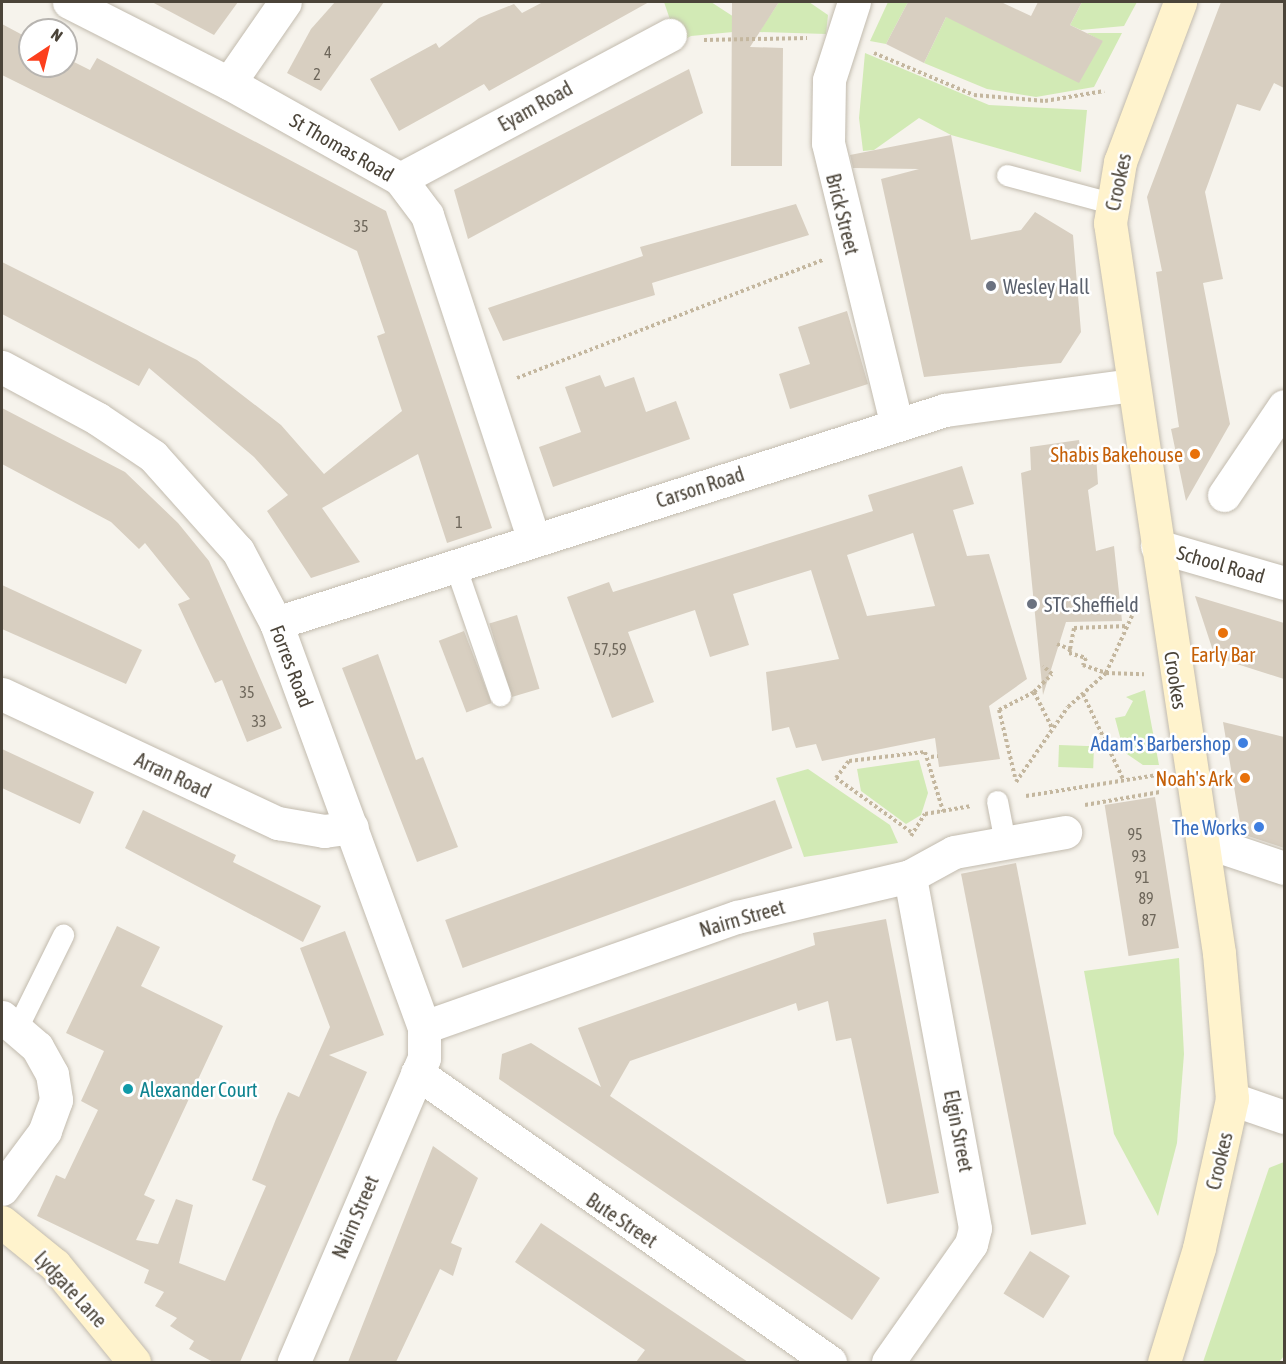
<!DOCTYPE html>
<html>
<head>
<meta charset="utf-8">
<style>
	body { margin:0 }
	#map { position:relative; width:1286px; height:1364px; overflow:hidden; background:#f6f3ec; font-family:"Asap Condensed",sans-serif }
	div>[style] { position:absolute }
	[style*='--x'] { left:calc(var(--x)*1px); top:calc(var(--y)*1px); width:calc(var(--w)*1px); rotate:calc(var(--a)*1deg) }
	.green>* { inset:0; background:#d2eab5; transform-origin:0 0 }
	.building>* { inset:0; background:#d8cfc1; transform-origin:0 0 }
	.path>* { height:4px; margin-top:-2px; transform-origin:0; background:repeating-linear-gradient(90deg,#c4b79f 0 3px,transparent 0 6px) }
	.roads { filter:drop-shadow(0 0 2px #c2bbae) drop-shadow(0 0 2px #c2bbae) }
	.lane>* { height:21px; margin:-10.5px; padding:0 10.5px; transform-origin:10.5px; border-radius:10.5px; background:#fff }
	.street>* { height:33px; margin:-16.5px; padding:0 16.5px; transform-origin:16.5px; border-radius:16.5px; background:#fff }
	.secondary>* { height:33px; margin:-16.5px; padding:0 16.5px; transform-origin:16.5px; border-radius:16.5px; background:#fff3cd }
	.dots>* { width:16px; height:16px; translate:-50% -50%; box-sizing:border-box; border:3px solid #fff; border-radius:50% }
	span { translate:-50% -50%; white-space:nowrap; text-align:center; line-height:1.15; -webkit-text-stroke:5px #fff; paint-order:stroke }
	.number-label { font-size:16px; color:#6e675b }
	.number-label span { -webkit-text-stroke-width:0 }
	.street-label { font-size:20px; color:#4b4439 }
	.worship-label { font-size:20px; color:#5b616d }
	.left { translate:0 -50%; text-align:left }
	.food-label { font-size:20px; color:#c56008 }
	.right { translate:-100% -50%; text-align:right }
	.shop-label { font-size:20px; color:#366cbe }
	.culture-label { font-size:20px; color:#0d838f }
	.frame { position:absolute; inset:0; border:3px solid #4b4439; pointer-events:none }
	.north { position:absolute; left:18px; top:18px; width:60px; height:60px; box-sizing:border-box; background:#fff; border:2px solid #b7b4b0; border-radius:50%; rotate:35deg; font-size:16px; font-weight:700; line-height:24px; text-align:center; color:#4b4439 }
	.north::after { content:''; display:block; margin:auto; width:21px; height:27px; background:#fc3f1d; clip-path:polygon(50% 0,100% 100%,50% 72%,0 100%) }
</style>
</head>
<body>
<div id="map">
	<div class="green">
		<div style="clip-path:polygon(664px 2px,711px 2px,754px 30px,691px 36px,678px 43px)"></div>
		<div style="clip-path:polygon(779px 2px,809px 2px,828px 15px,826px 34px,759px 32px)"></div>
		<div style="clip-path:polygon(888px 2px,908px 2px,886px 44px,870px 41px)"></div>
		<div style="clip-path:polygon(1082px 2px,1137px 2px,1124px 26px,1081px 30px,1070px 25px)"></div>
		<div style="clip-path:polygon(946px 17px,1103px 42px,1087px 33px,1122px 33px,1094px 87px,1036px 97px,987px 89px,924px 63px)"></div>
		<div style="clip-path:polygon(865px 53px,989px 105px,1087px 110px,1081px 172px,951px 135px,919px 118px,874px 150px,863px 151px,859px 118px)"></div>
		<div style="clip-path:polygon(1145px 690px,1159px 765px,1143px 765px,1124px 752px,1115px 718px,1125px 716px,1133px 701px,1126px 697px)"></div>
		<div style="left:1059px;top:745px;width:35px;height:22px;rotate:2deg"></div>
		<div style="clip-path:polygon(919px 760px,928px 793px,921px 815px,906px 824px,861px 791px,857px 769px)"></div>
		<div style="clip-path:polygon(808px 769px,890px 825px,898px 843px,804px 857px,776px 778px)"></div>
		<div style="clip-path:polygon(1179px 958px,1184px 1054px,1177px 1143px,1158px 1216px,1114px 1134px,1084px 971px)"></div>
		<div style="clip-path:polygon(1284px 1162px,1284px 1356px,1279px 1362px,1203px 1362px,1269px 1168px)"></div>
	</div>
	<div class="building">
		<div style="clip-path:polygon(152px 2px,238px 2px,214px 35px)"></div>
		<div style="clip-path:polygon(335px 2px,384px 2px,321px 91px,287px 73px,311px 29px)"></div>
		<div style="clip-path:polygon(543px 2px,649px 2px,489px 91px,484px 84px,399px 131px,370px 79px,436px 43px,439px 48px,479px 18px,514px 4px,522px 13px)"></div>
		<div style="clip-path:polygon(732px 2px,779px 2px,750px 47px,783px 48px,782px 166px,731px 166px)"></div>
		<div style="clip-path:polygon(908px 2px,1001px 2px,1031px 16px,1038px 2px,1082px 2px,1070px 25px,1103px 41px,1079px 83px,946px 17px,924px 63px,886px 44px)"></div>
		<div style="clip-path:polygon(1221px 2px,1284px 2px,1284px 88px,1274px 83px,1260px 111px,1237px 104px,1205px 192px,1223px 279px,1203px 283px,1230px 424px,1186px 501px,1171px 429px,1179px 427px,1156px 272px,1162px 271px,1147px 197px)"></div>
		<div style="clip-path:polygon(2px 24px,30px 39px,30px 66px,66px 66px,66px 58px,90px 70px,97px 58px,386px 211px,492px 528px,447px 543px,418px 454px,322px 508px,360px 562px,311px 578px,267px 511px,288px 495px,254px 457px,149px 368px,139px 386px,2px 314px,2px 262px,197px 360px,281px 425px,324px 474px,402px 411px,377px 336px,385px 333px,357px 251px,2px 75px)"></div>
		<div style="clip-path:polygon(689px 69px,703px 113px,468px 239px,454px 190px)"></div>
		<div style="clip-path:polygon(951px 135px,971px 240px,1021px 230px,1035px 212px,1073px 235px,1081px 332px,1061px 363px,924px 377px,881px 179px,919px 169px,853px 168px,850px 155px)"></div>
		<div style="clip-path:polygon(796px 204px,809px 235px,652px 283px,655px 295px,503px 341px,488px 308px,643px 256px,640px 247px)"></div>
		<div style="clip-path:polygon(847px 311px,868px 384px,790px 409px,779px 374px,810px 364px,798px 327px)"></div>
		<div style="clip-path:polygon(600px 375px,605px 387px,634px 377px,646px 412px,676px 401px,690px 439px,553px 487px,539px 447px,581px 432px,565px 387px)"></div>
		<div style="clip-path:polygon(2px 408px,125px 472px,178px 523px,209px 561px,282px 728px,247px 742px,222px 680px,215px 683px,178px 604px,190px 599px,145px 543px,139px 549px,111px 522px,2px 464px)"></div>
		<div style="clip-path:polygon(1079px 440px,1081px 454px,1096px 455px,1098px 484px,1088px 490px,1096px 551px,1114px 546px,1122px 621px,1066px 622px,1043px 695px,1021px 473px,1031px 470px,1030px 447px)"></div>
		<div style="clip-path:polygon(evenodd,962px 466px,974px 504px,953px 510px,967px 556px,989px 554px,1027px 679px,989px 706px,1000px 759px,939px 767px,935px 738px,822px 761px,816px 744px,796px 748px,789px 727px,772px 731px,766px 672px,839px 659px,811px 570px,733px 594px,749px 645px,710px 657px,695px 610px,628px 632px,654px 702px,612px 718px,567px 597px,609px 582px,613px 592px,873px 511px,868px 495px,962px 466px,913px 533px,935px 606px,867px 616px,847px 555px,913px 533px)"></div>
		<div style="clip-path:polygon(2px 585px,142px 650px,126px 684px,2px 629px)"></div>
		<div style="clip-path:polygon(1195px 596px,1284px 623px,1284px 679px,1215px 657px)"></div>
		<div style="left:517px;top:615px;width:77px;height:29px;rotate:73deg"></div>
		<div style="left:464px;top:631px;width:77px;height:27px;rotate:69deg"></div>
		<div style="clip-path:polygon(378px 654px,416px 760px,423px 757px,458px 847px,417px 862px,342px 668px)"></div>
		<div style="clip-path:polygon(1223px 722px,1284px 737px,1284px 848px,1242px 834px)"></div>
		<div style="clip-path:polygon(2px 749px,94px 792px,80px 824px,2px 788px)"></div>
		<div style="left:1155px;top:797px;width:153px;height:51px;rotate:81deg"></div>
		<div style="left:775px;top:800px;width:51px;height:351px;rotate:70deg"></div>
		<div style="clip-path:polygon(143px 810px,236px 855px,233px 862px,321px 906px,303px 942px,125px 848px)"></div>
		<div style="left:1016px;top:863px;width:368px;height:56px;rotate:79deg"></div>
		<div style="clip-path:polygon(886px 919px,939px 1193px,887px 1204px,851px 1038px,836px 1041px,828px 1001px,798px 1011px,796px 1003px,630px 1061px,610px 1096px,880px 1278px,852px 1320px,499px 1079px,502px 1054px,531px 1043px,601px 1087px,578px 1028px,815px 945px,813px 933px)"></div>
		<div style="clip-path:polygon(117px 926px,160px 947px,141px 986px,223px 1026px,144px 1195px,155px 1200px,136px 1240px,158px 1244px,176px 1199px,193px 1205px,179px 1263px,225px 1281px,266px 1186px,252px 1180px,276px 1119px,288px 1092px,299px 1097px,330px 1027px,300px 948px,345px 931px,384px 1035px,329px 1055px,367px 1072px,240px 1362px,213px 1362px,189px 1349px,194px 1341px,170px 1326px,177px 1318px,155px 1306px,164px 1292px,144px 1283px,149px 1270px,37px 1216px,56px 1175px,65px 1179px,98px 1110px,81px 1101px,104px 1051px,66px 1033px)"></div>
		<div style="clip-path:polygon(433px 1146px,478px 1178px,451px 1243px,462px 1248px,453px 1276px,440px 1269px,396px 1362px,348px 1362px)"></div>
		<div style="clip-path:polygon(541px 1223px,748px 1362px,636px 1362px,645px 1350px,515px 1262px)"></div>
		<div style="left:1030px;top:1251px;width:47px;height:50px;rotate:32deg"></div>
	</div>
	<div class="path">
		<div style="--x:704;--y:40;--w:103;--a:-1.1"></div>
		<div style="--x:874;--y:53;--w:108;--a:22.8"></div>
		<div style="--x:974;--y:95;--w:71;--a:4.8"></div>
		<div style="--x:1045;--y:101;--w:60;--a:-9.6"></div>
		<div style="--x:517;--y:378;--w:328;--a:-21.1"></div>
		<div style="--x:1057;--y:644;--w:14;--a:21"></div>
		<div style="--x:1070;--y:649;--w:21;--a:-79"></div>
		<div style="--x:1074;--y:628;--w:54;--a:-2.1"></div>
		<div style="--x:1070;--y:649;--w:4;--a:104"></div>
		<div style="--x:1069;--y:653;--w:18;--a:16"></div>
		<div style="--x:1086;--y:658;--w:8;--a:113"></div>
		<div style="--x:1083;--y:665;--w:24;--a:19"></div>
		<div style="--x:1106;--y:673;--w:63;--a:-65.5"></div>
		<div style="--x:1034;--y:692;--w:40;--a:63.4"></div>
		<div style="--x:1083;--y:694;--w:96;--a:64.8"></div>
		<div style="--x:931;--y:757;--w:7;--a:-8"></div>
		<div style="--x:1015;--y:777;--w:69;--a:-103.4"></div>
		<div style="--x:999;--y:710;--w:39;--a:-27"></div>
		<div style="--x:1034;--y:692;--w:25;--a:-45"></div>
		<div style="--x:1052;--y:674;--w:12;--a:-138"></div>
		<div style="--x:1016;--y:782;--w:91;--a:-55.3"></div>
		<div style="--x:1068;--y:707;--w:51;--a:-41.8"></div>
		<div style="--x:1106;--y:673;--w:38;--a:2"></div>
		<div style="--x:1026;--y:796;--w:133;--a:-9.1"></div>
		<div style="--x:1085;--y:805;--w:76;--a:-9.8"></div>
		<div style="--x:911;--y:832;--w:92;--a:-144.2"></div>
		<div style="--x:836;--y:778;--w:21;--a:-53"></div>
		<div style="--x:849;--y:761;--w:77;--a:-6.8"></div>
		<div style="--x:925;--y:752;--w:62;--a:73"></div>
		<div style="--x:911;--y:836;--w:26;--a:-58"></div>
		<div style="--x:925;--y:814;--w:47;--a:-9.9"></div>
	</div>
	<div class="roads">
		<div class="lane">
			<div style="--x:1007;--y:175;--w:108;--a:15.1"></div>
			<div style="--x:455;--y:565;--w:138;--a:70.9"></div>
			<div style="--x:997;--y:801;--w:42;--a:79"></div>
			<div style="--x:18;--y:1026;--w:102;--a:-63.7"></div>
		</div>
		<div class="street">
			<div style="--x:69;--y:2;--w:179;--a:26.9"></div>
			<div style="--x:229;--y:83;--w:196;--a:29.3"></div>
			<div style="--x:400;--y:179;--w:45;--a:53.1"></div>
			<div style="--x:427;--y:215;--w:342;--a:71.8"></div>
			<div style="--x:854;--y:2;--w:82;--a:107.8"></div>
			<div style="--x:829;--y:80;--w:63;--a:90.9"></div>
			<div style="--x:828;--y:143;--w:290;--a:76.3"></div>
			<div style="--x:229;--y:83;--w:98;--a:-55.3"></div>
			<div style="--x:400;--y:179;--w:306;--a:-28.1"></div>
			<div style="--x:2;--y:367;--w:109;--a:28.4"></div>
			<div style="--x:98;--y:419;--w:66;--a:33.9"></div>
			<div style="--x:153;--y:456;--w:127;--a:48.2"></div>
			<div style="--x:238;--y:551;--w:81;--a:62.2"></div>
			<div style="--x:276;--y:623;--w:430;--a:69.9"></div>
			<div style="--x:424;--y:1027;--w:31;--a:90"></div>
			<div style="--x:424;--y:1058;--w:331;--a:113.2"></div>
			<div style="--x:1224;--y:495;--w:107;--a:-56"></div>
			<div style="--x:1157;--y:546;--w:132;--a:16.2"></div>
			<div style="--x:276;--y:623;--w:702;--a:-17.66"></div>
			<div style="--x:945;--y:410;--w:189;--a:-7.6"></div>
			<div style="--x:2;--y:694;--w:305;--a:25.1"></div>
			<div style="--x:278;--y:823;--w:47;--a:9.9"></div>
			<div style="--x:324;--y:831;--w:28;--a:-8"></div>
			<div style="--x:1204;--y:841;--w:84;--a:18.6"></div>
			<div style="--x:2;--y:1017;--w:46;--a:40.6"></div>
			<div style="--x:37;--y:1047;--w:31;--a:61"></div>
			<div style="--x:52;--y:1074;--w:26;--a:81"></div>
			<div style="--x:56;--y:1100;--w:33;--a:110"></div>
			<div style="--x:45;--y:1131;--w:72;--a:126.6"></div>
			<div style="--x:424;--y:1027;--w:332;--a:-19.4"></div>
			<div style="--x:737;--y:917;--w:178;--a:-13.3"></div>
			<div style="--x:910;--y:876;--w:50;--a:-28.6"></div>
			<div style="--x:954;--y:852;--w:113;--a:-10.2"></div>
			<div style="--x:417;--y:1073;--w:504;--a:34.98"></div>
			<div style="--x:1232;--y:1099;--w:55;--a:19.1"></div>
			<div style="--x:888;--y:1362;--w:144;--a:-54.9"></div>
			<div style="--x:971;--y:1244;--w:16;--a:-76"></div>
			<div style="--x:975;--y:1228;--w:358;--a:-100.5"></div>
		</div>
		<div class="secondary">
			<div style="--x:2;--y:1222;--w:68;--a:39.1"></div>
			<div style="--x:55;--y:1265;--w:125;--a:50.8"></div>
			<div style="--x:1164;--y:1362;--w:119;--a:-72.9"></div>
			<div style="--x:1199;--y:1248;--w:153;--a:-77.5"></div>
			<div style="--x:1232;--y:1099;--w:147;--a:-95.1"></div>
			<div style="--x:1219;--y:953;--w:738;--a:-98.49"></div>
			<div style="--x:1110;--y:223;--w:62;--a:-80.7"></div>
			<div style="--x:1120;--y:162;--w:171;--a:-69.4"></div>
		</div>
	</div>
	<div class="dots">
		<div style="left:991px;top:286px;background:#6b7280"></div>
		<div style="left:1195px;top:454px;background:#e8710a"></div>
		<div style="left:1032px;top:604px;background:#6b7280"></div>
		<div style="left:1223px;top:633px;background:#e8710a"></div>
		<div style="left:1243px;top:743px;background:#3f7fe0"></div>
		<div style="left:1245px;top:778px;background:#e8710a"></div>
		<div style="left:1259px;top:827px;background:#3f7fe0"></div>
		<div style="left:128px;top:1089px;background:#0f9aa8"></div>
	</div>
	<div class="number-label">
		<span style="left:328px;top:52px">4</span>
		<span style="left:317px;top:74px">2</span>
		<span style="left:361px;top:226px">35</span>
		<span style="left:459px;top:522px">1</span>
		<span style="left:610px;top:649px">57,59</span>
		<span style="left:247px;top:692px">35</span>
		<span style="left:259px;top:721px">33</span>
		<span style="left:1135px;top:834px">95</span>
		<span style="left:1139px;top:856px">93</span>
		<span style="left:1142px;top:877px">91</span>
		<span style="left:1146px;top:898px">89</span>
		<span style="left:1149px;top:920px">87</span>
	</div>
	<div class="street-label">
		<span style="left:535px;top:106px;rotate:-29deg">Eyam Road</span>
		<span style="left:342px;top:147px;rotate:30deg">St Thomas Road</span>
		<span style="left:1118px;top:182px;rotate:-78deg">Crookes</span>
		<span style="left:843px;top:214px;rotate:76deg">Brick Street</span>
		<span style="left:700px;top:487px;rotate:-18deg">Carson Road</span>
		<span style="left:1221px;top:564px;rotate:16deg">School Road</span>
		<span style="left:292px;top:666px;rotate:69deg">Forres Road</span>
		<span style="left:1176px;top:680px;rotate:81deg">Crookes</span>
		<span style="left:173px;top:775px;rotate:25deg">Arran Road</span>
		<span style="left:742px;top:918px;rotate:-16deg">Nairn Street</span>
		<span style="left:959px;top:1131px;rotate:79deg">Elgin Street</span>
		<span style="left:1219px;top:1161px;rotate:-77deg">Crookes</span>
		<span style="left:355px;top:1217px;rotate:-67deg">Nairn Street</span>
		<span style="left:622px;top:1220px;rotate:34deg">Bute Street</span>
		<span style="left:71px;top:1289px;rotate:47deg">Lydgate Lane</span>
	</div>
	<div class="worship-label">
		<span class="left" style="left:1003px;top:286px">Wesley Hall</span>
		<span class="left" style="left:1044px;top:604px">STC Sheffield</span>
	</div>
	<div class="food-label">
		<span class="right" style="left:1183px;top:454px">Shabis Bakehouse</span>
		<span style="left:1223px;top:654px">Early Bar</span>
		<span class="right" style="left:1233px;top:778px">Noah's Ark</span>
	</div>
	<div class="shop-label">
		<span class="right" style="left:1231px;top:743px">Adam's Barbershop</span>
		<span class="right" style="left:1247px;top:827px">The Works</span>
	</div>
	<div class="culture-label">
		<span class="left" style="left:140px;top:1089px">Alexander Court</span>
	</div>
	<div class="frame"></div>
	<div class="north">N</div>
</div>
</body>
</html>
